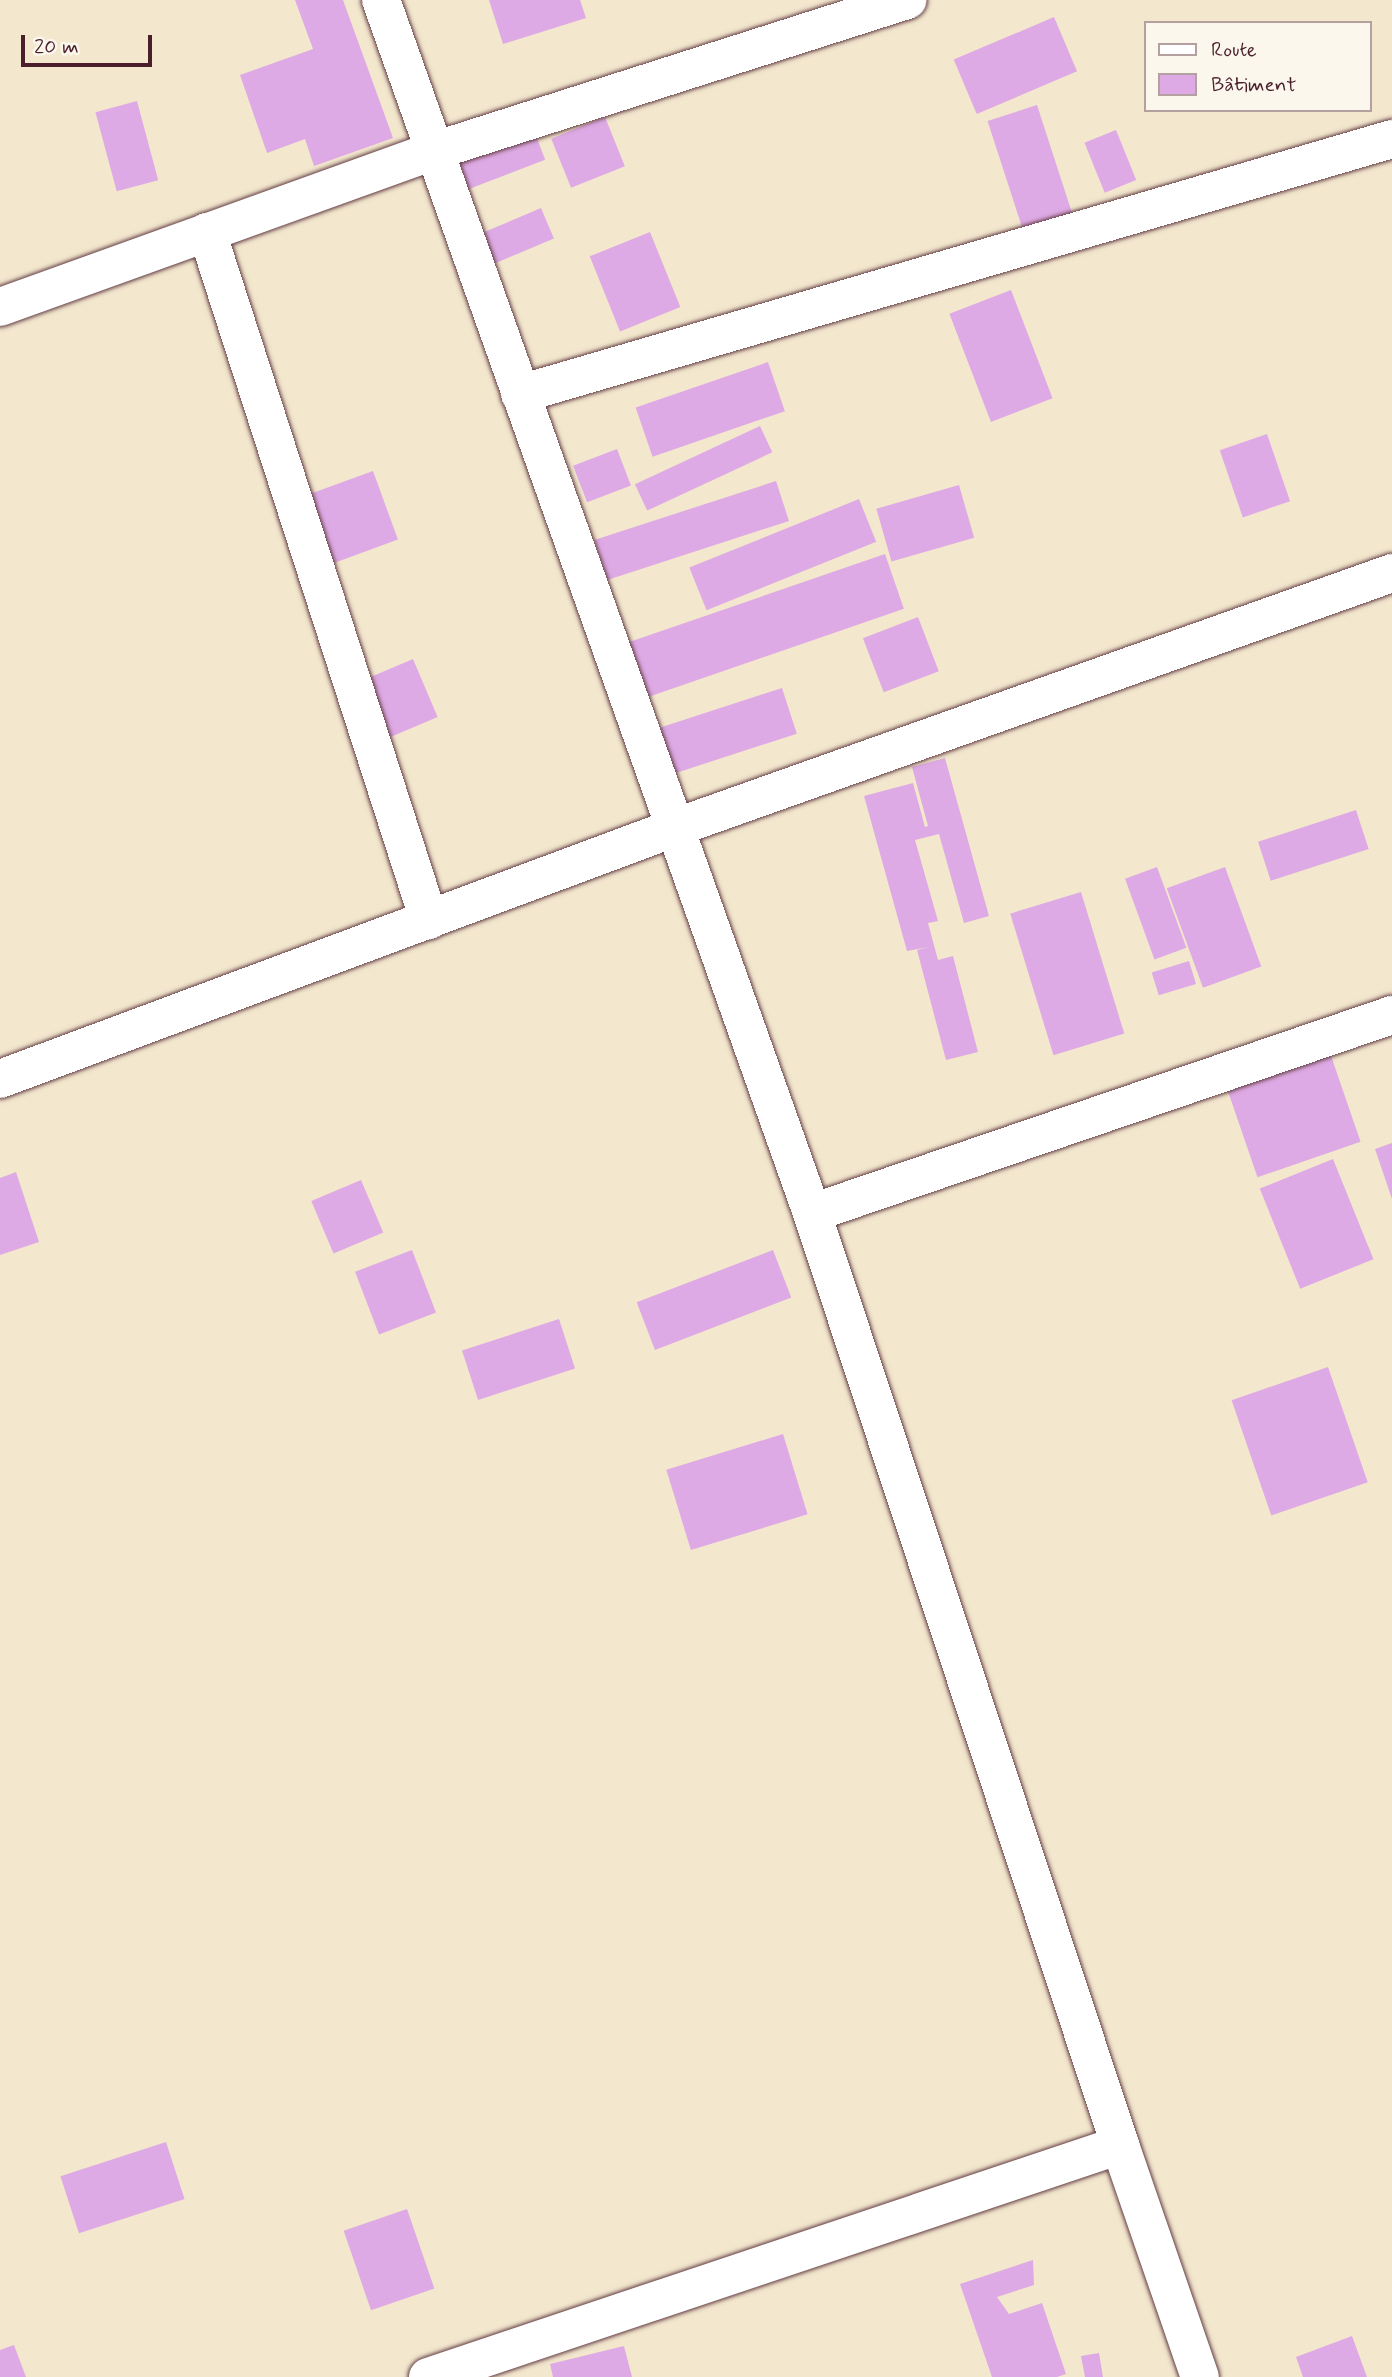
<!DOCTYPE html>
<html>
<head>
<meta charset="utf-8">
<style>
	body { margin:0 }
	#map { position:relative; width:1392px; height:2377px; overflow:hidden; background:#f3e7ce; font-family:Mynerve,sans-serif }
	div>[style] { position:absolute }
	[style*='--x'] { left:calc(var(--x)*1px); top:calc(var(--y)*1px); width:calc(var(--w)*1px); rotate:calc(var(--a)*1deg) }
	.building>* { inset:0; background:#deaae5; transform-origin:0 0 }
	.roads { filter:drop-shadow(0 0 2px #633d43) drop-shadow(0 0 2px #633d43) }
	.street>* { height:38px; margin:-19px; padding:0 19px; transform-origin:19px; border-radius:19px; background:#fff }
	span { translate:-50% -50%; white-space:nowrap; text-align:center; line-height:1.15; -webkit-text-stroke:7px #fbf7ec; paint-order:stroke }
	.legend { position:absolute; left:1144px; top:21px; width:228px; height:91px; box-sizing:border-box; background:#fbf7ec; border:2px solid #b4a19f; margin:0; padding:9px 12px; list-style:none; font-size:21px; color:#4a1f2b }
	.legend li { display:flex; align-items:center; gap:14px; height:35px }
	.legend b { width:35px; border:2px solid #b4a19f }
	.scale { position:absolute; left:21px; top:35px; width:131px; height:32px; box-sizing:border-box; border:4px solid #4a1f2b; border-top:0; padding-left:9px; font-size:21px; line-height:24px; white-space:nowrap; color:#4a1f2b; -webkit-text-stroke:5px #fbf7ec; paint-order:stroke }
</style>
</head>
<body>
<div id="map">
	<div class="building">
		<div style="clip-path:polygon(295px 0,343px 0,393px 138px,314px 166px,305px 139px,267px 153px,240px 75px,313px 49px)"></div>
		<div style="clip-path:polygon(489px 0,580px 0,586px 18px,503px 44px)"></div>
		<div style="left:1054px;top:17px;width:59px;height:109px;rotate:67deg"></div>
		<div style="left:137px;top:101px;width:82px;height:43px;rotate:75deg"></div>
		<div style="left:1037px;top:105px;width:120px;height:52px;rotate:72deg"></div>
		<div style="left:605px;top:117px;width:53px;height:58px;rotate:68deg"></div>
		<div style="left:533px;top:128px;width:34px;height:85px;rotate:69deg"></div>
		<div style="left:1116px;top:130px;width:54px;height:34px;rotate:68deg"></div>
		<div style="left:541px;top:208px;width:33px;height:70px;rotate:67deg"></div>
		<div style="left:650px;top:232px;width:81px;height:65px;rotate:68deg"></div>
		<div style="left:1011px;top:290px;width:116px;height:66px;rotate:69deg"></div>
		<div style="left:768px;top:362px;width:52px;height:140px;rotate:71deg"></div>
		<div style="left:760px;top:426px;width:29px;height:138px;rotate:65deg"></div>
		<div style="left:1267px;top:434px;width:71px;height:50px;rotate:71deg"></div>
		<div style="left:617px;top:449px;width:39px;height:47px;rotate:69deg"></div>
		<div style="left:373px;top:471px;width:73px;height:71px;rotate:70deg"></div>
		<div style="left:776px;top:481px;width:42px;height:191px;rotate:72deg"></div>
		<div style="left:959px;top:485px;width:55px;height:86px;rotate:74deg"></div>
		<div style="left:859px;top:499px;width:46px;height:183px;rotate:68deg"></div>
		<div style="left:885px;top:554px;width:58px;height:282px;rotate:71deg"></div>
		<div style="left:918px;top:617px;width:58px;height:59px;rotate:69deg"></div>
		<div style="left:413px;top:659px;width:63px;height:62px;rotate:67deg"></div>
		<div style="left:782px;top:688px;width:48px;height:144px;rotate:72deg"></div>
		<div style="clip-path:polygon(945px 758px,989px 916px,964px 923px,939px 834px,915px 840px,938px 921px,928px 923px,938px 960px,953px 956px,978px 1052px,946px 1060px,917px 950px,929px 947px,907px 951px,864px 796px,913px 783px,925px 827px,928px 826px,912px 767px)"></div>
		<div style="left:1356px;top:810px;width:41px;height:103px;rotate:72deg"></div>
		<div style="left:1157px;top:867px;width:86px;height:34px;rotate:70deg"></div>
		<div style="left:1225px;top:867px;width:106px;height:62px;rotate:70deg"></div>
		<div style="left:1081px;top:892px;width:148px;height:74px;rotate:73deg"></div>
		<div style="left:1189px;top:961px;width:24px;height:39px;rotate:73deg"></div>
		<div style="left:1329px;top:1050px;width:97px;height:109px;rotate:71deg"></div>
		<div style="clip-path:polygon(1392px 1143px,1392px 1199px,1375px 1149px)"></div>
		<div style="left:1333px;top:1159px;width:108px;height:79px;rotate:68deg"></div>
		<div style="clip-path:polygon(16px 1172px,39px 1242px,0 1255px,0 1178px)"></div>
		<div style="left:361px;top:1180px;width:57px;height:54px;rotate:67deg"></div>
		<div style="left:412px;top:1250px;width:67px;height:61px;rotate:69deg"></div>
		<div style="left:773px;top:1250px;width:51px;height:146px;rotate:69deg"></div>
		<div style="left:559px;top:1319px;width:52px;height:102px;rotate:72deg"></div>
		<div style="left:1328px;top:1367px;width:122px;height:102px;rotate:71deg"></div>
		<div style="left:783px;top:1434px;width:84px;height:122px;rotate:73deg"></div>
		<div style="left:166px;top:2142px;width:60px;height:111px;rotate:72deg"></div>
		<div style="left:407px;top:2209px;width:84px;height:67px;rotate:71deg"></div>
		<div style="clip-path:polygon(1033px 2260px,1034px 2285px,997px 2297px,1009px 2314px,1042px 2303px,1066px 2374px,1057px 2377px,992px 2377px,960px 2284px)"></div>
		<div style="clip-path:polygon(1352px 2336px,1367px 2377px,1303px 2377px,1296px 2357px)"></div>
		<div style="clip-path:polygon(14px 2345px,26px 2377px,0 2377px,0 2350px)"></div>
		<div style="clip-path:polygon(624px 2346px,632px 2377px,553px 2377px,550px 2364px)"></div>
		<div style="clip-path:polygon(1099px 2353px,1103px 2377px,1085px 2377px,1081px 2356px)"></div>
	</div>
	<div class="roads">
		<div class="street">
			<div style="--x:381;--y:0;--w:1287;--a:70.44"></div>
			<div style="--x:812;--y:1213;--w:982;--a:71.71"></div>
			<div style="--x:1120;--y:2145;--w:245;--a:71"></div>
			<div style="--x:207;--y:232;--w:723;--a:72.12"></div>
			<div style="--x:0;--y:307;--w:461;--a:-19.8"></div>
			<div style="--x:434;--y:151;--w:497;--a:-17.7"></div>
			<div style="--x:520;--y:394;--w:909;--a:-16.3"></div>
			<div style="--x:0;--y:1079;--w:719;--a:-20.43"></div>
			<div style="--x:674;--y:828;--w:762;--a:-19.55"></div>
			<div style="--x:812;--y:1213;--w:613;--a:-18.85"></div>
			<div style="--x:428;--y:2377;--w:730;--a:-18.53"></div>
		</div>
	</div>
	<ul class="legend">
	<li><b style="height:9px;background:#fff"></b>Route</li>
	<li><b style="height:19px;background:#deaae5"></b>Bâtiment</li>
	</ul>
	<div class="scale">20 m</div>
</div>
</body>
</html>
